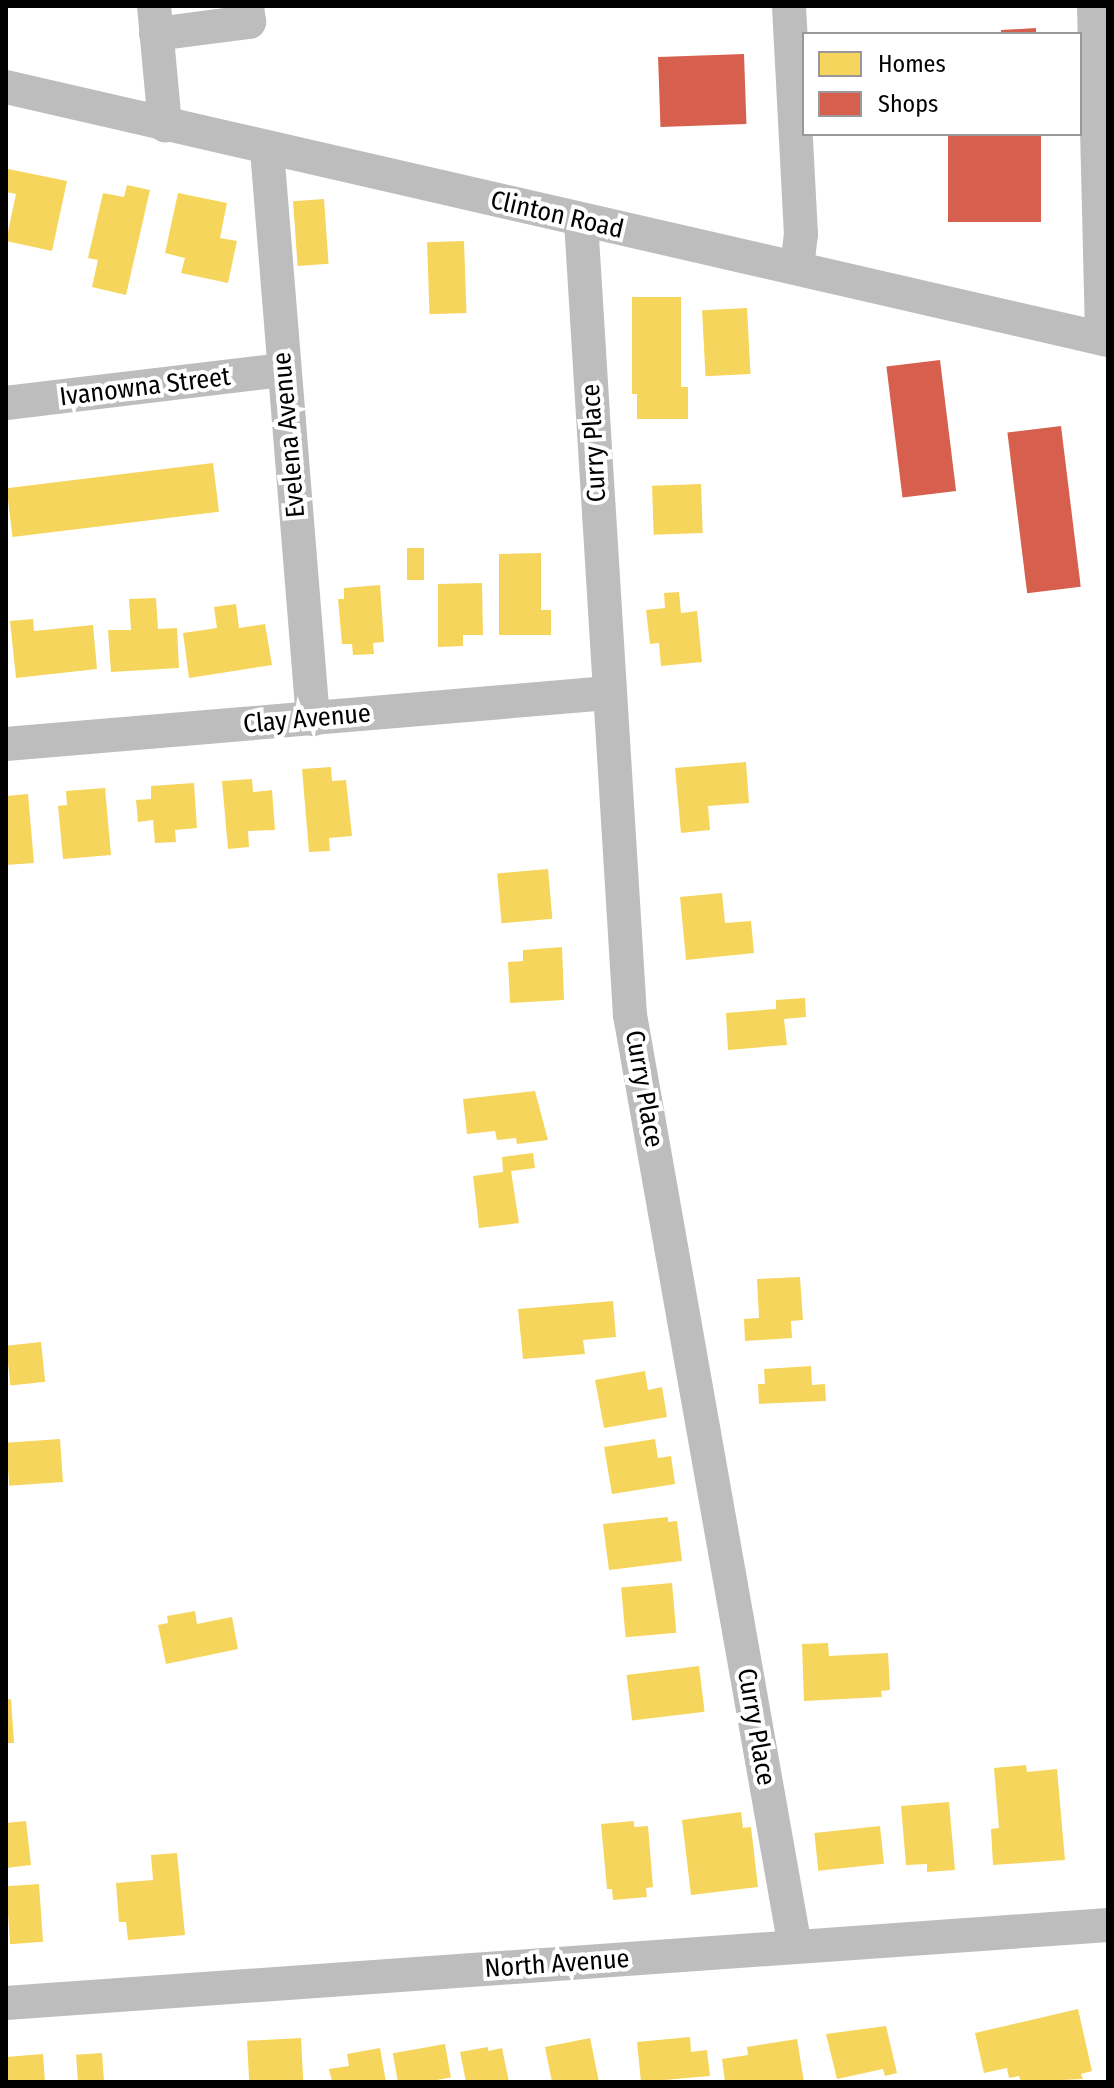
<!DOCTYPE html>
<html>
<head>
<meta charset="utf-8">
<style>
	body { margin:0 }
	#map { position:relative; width:1114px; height:2088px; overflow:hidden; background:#fff; font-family:"Fira Sans Condensed",sans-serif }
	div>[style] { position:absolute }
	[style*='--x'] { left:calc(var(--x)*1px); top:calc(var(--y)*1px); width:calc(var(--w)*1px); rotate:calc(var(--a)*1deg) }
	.homes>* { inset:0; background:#f6d55c; transform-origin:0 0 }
	.shops>* { inset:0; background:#d6604d; transform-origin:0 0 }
	.minor>* { height:34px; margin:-17px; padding:0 17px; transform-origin:17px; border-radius:17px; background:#bdbdbd }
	span { translate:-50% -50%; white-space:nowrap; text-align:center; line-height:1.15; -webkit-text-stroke:8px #fff; paint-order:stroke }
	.street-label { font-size:26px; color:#000 }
	.frame { position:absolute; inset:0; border:8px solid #000; pointer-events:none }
	.legend { position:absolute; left:802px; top:32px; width:280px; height:104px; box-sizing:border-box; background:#fff; border:2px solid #999; margin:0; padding:10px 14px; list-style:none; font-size:24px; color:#000 }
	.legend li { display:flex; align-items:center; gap:16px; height:40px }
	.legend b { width:40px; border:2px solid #999 }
</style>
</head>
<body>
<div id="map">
	<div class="homes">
		<div style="clip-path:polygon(8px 169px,67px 181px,52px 251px,6px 241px,16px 194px,6px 192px)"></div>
		<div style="clip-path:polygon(127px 185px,150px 190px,126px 295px,92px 287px,98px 260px,88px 258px,103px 193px,124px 197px)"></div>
		<div style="clip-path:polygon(178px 193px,227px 203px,220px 238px,237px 241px,228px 283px,181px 273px,185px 258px,165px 253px)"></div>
		<div style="left:324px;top:199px;width:65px;height:31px;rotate:86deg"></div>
		<div style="left:464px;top:241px;width:72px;height:37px;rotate:88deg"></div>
		<div style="clip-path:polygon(632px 297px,681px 297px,681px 387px,688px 387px,688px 419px,637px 419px,637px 394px,632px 394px)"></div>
		<div style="left:747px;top:308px;width:66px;height:45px;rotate:87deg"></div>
		<div style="left:213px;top:463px;width:49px;height:208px;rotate:83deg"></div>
		<div style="left:701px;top:484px;width:49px;height:49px;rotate:88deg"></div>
		<div style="left:407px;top:548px;width:17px;height:32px"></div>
		<div style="clip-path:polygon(541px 553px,541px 610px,551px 610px,551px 635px,499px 635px,499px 554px)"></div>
		<div style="clip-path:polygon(482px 583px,483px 635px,463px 635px,463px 646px,438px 647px,438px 584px)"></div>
		<div style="clip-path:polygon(380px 585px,384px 642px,373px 643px,374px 654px,353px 655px,352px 644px,342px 644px,338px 599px,344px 599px,344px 588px)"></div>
		<div style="clip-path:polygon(679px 592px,681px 613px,697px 611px,702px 662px,661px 666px,659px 643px,650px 644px,646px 610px,665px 608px,664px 593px)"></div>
		<div style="clip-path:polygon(156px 598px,158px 629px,177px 628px,179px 668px,111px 672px,108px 630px,131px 630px,129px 599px)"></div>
		<div style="clip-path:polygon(236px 604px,239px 628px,265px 624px,272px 665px,189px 678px,183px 633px,217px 628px,214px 607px)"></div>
		<div style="clip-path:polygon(33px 619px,34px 631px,93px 625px,97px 669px,16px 678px,10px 621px)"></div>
		<div style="clip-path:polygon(746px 762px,749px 803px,708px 806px,710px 830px,681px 833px,675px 768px)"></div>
		<div style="clip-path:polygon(331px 767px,332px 781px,346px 780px,352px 836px,329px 838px,330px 851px,309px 852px,302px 769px)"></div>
		<div style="clip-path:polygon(252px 779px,253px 792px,272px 790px,275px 830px,248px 831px,249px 847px,228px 849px,222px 781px)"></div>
		<div style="clip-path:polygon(194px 783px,197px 828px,175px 830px,176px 842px,155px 843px,153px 820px,138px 822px,136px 800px,151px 799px,151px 786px)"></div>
		<div style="clip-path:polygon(105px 788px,111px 855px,63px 859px,58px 806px,67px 805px,66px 791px)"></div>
		<div style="clip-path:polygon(28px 794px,34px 863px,6px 865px,6px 796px)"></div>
		<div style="left:548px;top:869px;width:50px;height:51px;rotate:85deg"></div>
		<div style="clip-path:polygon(722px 893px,725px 923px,751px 921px,754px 953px,686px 960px,680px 897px)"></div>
		<div style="clip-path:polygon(562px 947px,564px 1000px,510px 1003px,508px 962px,523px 961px,523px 950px)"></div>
		<div style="clip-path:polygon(805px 998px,806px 1017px,784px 1019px,787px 1045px,728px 1050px,726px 1013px,776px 1009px,776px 1000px)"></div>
		<div style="clip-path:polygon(535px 1091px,548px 1140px,517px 1144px,516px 1138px,497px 1140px,495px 1131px,467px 1134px,463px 1099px)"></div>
		<div style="clip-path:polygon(533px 1153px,535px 1168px,511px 1171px,519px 1223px,479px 1228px,473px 1176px,503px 1172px,502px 1157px)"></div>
		<div style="clip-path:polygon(800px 1277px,803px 1320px,791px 1321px,792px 1338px,745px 1341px,744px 1319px,759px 1318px,757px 1279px)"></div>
		<div style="clip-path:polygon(613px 1301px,616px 1337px,583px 1340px,585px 1354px,523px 1359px,518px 1309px)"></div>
		<div style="left:41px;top:1342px;width:40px;height:35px;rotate:84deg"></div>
		<div style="clip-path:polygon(811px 1366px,812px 1385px,825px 1384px,826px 1401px,759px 1404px,758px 1384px,765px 1384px,764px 1369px)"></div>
		<div style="clip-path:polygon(645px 1371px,648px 1390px,662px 1387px,667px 1417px,604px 1428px,595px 1380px)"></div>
		<div style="left:60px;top:1439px;width:43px;height:54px;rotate:86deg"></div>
		<div style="clip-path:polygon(655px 1439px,658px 1458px,671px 1456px,675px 1484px,612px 1494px,604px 1447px)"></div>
		<div style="clip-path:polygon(668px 1517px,668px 1522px,677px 1521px,682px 1561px,609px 1570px,603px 1524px)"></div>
		<div style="left:672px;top:1583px;width:50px;height:51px;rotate:85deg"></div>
		<div style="clip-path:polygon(195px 1611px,197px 1624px,232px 1617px,238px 1649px,166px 1664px,158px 1625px,168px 1623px,167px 1616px)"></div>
		<div style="clip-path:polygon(828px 1643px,829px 1656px,888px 1653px,890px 1690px,881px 1691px,882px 1697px,804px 1701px,802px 1644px)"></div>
		<div style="left:699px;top:1666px;width:46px;height:73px;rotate:83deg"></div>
		<div style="clip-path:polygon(11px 1699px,14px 1743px,6px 1743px,6px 1700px)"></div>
		<div style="clip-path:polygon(1026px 1765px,1027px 1772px,1057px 1769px,1065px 1860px,993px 1865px,991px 1829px,999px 1828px,994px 1768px)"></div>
		<div style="clip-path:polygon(949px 1802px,955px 1870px,927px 1872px,927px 1864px,906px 1865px,901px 1806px)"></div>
		<div style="clip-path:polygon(741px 1812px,743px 1828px,751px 1827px,758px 1887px,691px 1895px,682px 1820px)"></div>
		<div style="clip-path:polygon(26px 1821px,31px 1865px,6px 1868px,6px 1823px)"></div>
		<div style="clip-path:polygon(634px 1821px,634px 1827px,648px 1826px,653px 1887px,646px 1888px,647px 1897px,613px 1900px,612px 1889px,607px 1889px,601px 1824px)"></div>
		<div style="left:880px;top:1826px;width:38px;height:66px;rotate:84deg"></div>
		<div style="clip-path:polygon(177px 1853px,185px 1935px,128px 1940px,126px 1922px,119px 1922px,116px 1883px,153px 1880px,151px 1855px)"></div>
		<div style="left:39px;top:1884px;width:58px;height:33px;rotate:86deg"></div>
		<div style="clip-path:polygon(1078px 2009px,1092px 2071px,1081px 2074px,1083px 2079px,1021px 2082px,1019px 2076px,1009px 2078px,1007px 2068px,984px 2073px,975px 2033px)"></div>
		<div style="clip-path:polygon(886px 2026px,897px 2073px,885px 2076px,883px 2069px,837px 2079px,826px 2034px)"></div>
		<div style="clip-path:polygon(690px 2037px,691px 2052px,707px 2050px,710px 2076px,641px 2082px,637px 2042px)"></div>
		<div style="left:301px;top:2038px;width:44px;height:54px;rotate:87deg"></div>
		<div style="clip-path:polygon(590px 2038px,599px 2082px,552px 2082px,545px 2047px)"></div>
		<div style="clip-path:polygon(797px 2039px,804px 2082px,725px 2082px,722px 2059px,748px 2055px,747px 2047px)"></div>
		<div style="left:445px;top:2044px;width:34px;height:53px;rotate:80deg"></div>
		<div style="clip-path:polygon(488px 2047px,488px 2051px,502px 2048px,509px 2082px,466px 2082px,460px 2052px)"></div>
		<div style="clip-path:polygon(380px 2048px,386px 2082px,332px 2082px,329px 2069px,349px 2066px,347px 2054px)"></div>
		<div style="left:102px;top:2053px;width:29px;height:26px;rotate:86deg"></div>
		<div style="clip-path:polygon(43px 2054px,45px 2082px,6px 2082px,6px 2057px)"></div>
	</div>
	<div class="shops">
		<div style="clip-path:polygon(1036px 28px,1036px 34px,1001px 34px,1001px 30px)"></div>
		<div style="left:744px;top:54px;width:70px;height:86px;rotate:88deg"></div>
		<div style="left:948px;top:134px;width:93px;height:88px"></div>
		<div style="left:940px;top:360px;width:132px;height:54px;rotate:83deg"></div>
		<div style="left:1061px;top:426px;width:162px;height:54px;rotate:83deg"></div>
	</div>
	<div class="minor">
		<div style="--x:154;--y:6;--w:120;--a:84.7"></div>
		<div style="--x:789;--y:6;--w:228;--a:87"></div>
		<div style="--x:801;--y:234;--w:34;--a:97"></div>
		<div style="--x:1094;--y:6;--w:332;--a:88.6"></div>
		<div style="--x:156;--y:34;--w:94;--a:-7.4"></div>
		<div style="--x:249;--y:22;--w:16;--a:-97"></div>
		<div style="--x:6;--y:87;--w:1131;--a:12.93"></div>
		<div style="--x:267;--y:150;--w:571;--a:85.38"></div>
		<div style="--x:581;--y:221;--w:796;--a:86.47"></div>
		<div style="--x:630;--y:1015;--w:946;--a:79.96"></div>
		<div style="--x:6;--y:403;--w:280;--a:-6.8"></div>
		<div style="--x:6;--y:744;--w:604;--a:-4.84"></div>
		<div style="--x:6;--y:2003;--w:1105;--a:-4.05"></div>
	</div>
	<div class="street-label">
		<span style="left:557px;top:215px;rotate:13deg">Clinton Road</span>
		<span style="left:145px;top:387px;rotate:-7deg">Ivanowna Street</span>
		<span style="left:289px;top:435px;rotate:-95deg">Evelena Avenue</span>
		<span style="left:594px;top:443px;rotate:-93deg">Curry Place</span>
		<span style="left:307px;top:719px;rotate:-5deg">Clay Avenue</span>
		<span style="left:644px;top:1089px;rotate:80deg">Curry Place</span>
		<span style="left:756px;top:1727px;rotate:80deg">Curry Place</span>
		<span style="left:557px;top:1964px;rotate:-4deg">North Avenue</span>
	</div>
	<div class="frame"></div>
	<ul class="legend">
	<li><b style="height:22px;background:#f6d55c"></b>Homes</li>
	<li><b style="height:22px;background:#d6604d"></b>Shops</li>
	</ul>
</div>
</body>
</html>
